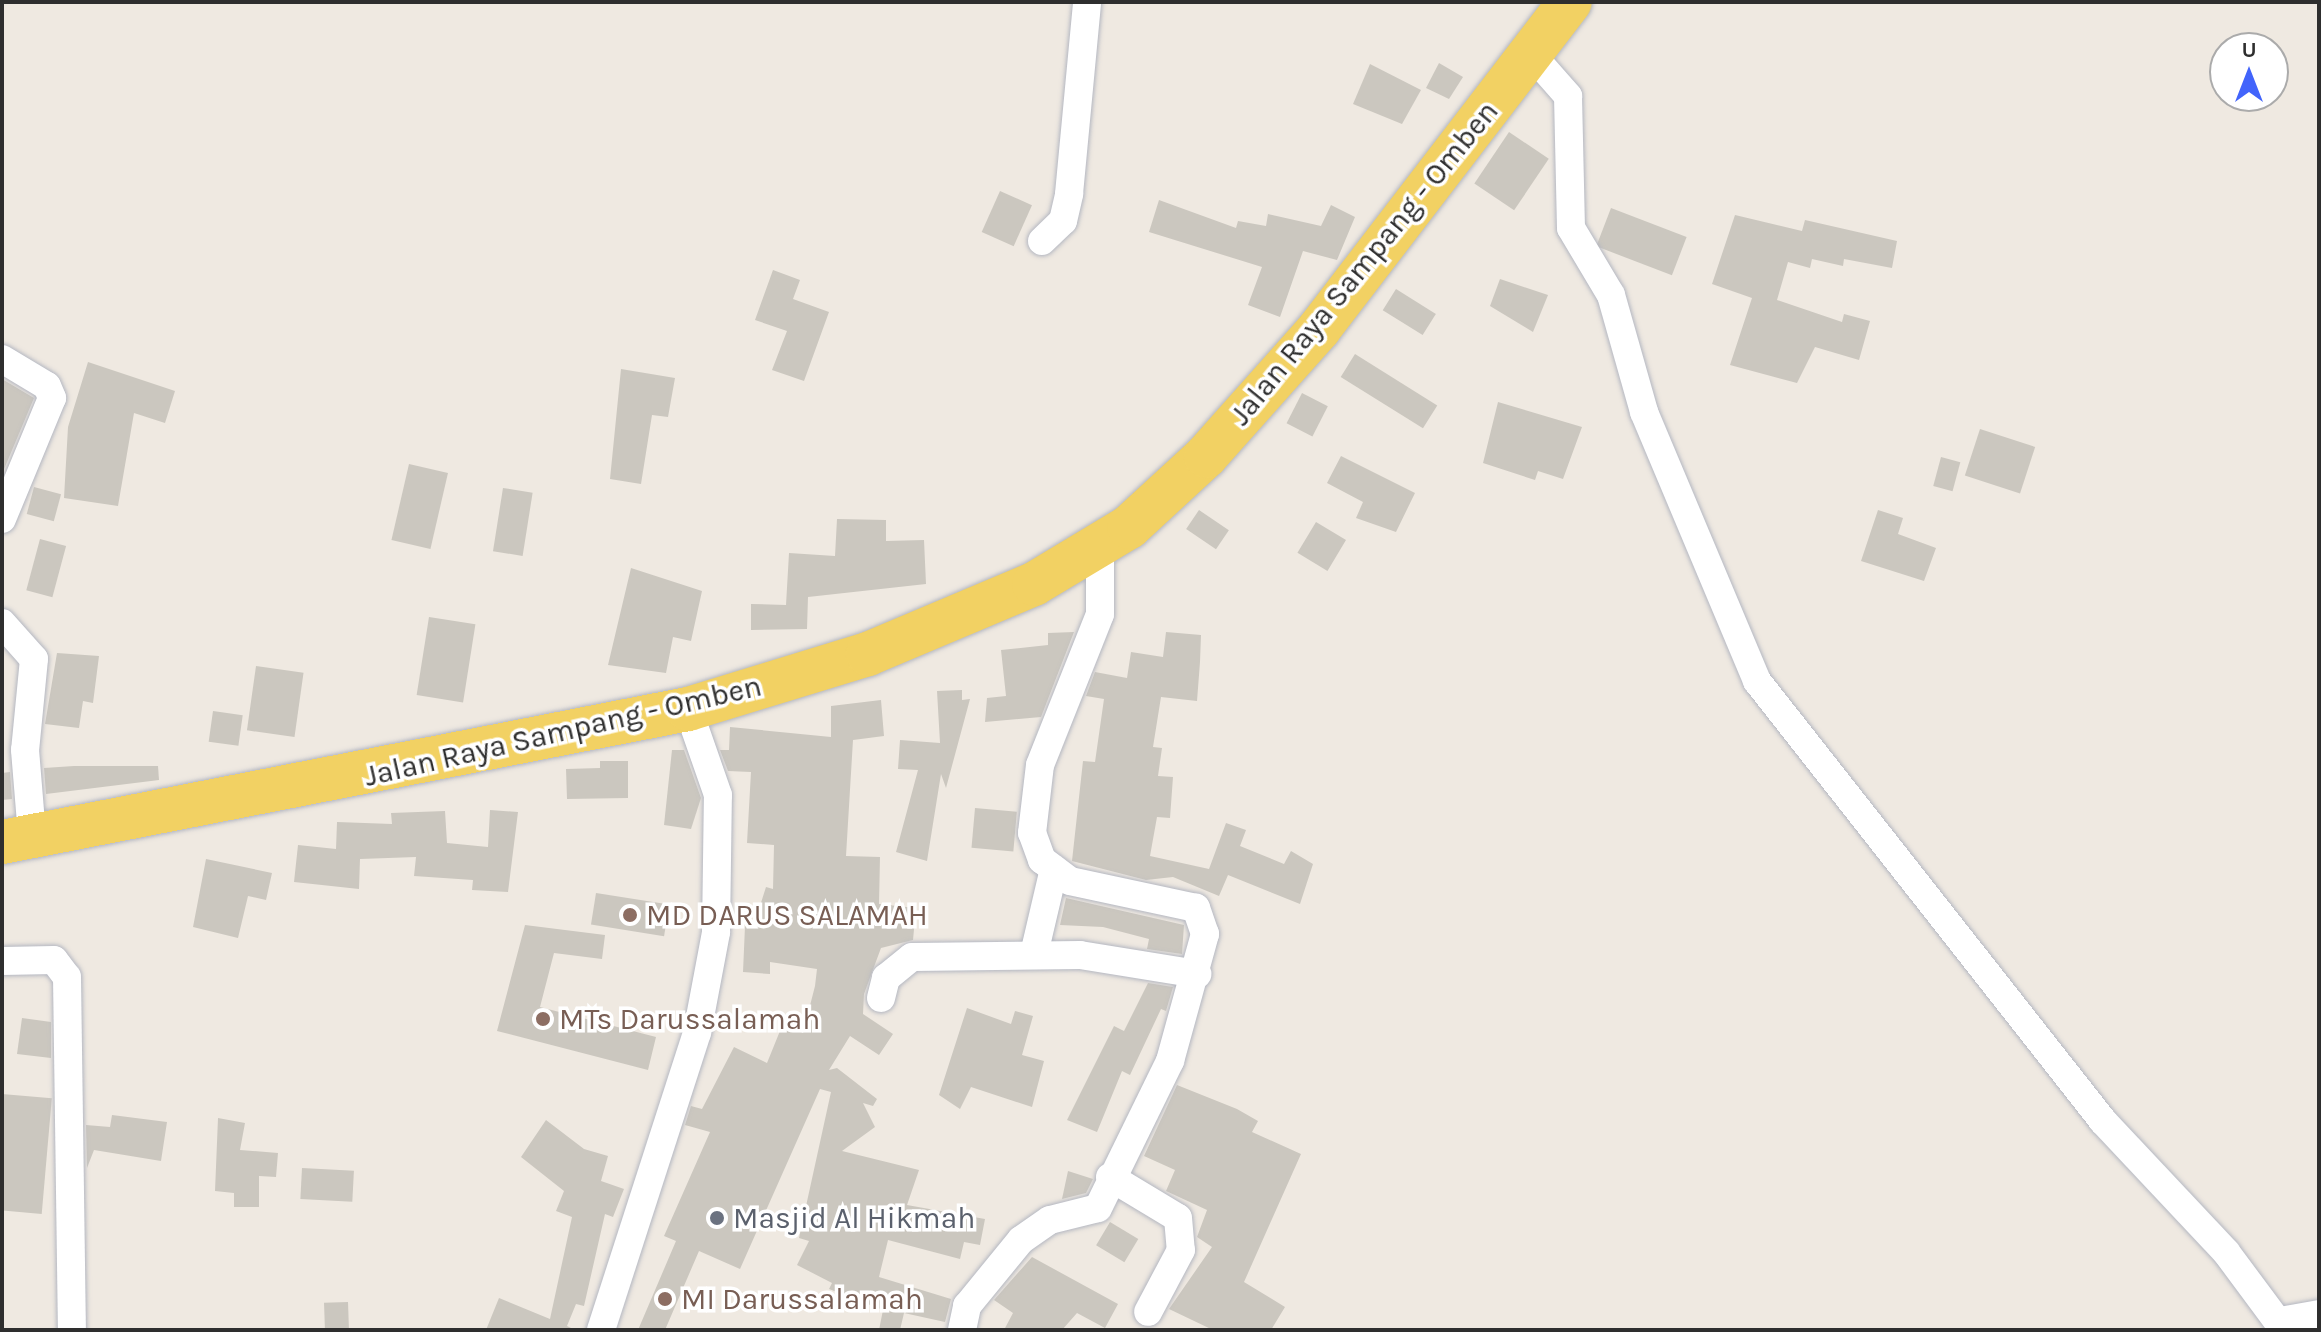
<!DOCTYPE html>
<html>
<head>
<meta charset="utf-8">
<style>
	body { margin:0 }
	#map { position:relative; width:2321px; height:1332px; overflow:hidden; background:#efe9e1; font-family:Karla,sans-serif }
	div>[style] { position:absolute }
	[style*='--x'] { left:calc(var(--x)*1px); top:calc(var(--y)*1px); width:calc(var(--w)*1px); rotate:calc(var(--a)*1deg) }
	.building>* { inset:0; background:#cbc7bf; transform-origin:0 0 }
	.roads { filter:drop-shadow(0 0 2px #b4b7c1) drop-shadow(0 0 2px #b4b7c1) }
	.street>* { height:28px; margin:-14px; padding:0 14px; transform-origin:14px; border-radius:14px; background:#fff }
	.primary>* { height:44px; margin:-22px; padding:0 22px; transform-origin:22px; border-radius:22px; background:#f2d163 }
	.dots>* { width:22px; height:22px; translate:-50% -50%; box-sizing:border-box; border:4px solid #fff; border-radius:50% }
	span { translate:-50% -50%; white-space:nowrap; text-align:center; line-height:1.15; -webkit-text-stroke:7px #fff; paint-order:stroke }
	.street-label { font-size:30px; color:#2e2e2e }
	.education-label { font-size:30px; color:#785e54 }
	.left { translate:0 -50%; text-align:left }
	.worship-label { font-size:30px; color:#5b616d }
	.frame { position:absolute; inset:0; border:4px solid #2e2e2e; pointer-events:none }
	.north { position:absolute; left:2209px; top:32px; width:80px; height:80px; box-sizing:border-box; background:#fff; border:2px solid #ababab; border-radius:50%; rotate:0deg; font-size:22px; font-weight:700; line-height:32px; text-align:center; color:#2e2e2e }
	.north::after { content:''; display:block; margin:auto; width:28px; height:36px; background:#4264fb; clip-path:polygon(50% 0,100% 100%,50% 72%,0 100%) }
</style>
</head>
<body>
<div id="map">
	<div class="building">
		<div style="clip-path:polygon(1439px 63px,1463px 77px,1449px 99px,1426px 88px)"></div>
		<div style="clip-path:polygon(1370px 64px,1421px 90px,1402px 124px,1353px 104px)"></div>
		<div style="left:1509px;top:132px;width:48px;height:62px;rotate:34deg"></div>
		<div style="left:1000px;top:191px;width:35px;height:45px;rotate:24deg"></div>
		<div style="clip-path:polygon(1159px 200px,1236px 228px,1238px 221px,1266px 226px,1268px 214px,1321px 226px,1331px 205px,1355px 217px,1337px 260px,1303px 251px,1280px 317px,1248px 305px,1262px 267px,1149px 232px)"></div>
		<div style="left:1611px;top:208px;width:81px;height:41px;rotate:21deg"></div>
		<div style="clip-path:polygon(1735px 215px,1802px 231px,1805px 220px,1897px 241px,1892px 268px,1844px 259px,1843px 266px,1812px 259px,1810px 268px,1788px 262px,1777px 300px,1842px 322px,1844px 314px,1870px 321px,1859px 360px,1815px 347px,1797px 383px,1730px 365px,1752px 298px,1712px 284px)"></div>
		<div style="clip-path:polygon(773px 270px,800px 280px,793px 299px,829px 312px,804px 381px,772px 370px,787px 331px,755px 320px)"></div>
		<div style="clip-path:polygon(1500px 279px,1548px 295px,1533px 332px,1490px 306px)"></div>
		<div style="left:1396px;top:289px;width:47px;height:25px;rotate:32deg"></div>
		<div style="left:1355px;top:354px;width:97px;height:27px;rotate:32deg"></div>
		<div style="clip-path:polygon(88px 362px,175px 391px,165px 423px,134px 413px,118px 506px,64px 498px,68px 427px)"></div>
		<div style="clip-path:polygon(621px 369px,675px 378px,668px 417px,652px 415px,641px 484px,610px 479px)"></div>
		<div style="clip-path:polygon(2px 379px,34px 398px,2px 474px)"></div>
		<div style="left:1302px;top:393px;width:29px;height:34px;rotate:27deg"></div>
		<div style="clip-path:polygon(1498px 402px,1582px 427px,1563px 479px,1538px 471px,1535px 480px,1483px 463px)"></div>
		<div style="left:1980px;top:429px;width:58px;height:49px;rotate:18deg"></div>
		<div style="clip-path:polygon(1341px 456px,1415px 493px,1396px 532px,1356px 518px,1363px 502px,1327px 483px)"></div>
		<div style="left:1941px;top:457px;width:20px;height:30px;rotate:15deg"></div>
		<div style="left:409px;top:464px;width:40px;height:78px;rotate:13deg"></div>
		<div style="left:34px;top:487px;width:28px;height:28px;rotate:15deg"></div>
		<div style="left:503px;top:488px;width:30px;height:64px;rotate:9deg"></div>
		<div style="left:1199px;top:510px;width:36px;height:23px;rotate:34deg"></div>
		<div style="clip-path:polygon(1878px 510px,1903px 518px,1898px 534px,1936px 548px,1924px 581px,1861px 561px)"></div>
		<div style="clip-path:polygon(837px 519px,886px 520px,886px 541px,924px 540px,926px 584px,808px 597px,807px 629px,751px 630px,751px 604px,786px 605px,789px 553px,835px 556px)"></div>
		<div style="left:1316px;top:522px;width:35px;height:36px;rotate:31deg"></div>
		<div style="left:40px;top:539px;width:27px;height:53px;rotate:15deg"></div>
		<div style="clip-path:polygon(631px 568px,702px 591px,691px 641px,673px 637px,666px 673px,608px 665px)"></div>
		<div style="left:429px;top:617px;width:47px;height:79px;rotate:9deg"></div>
		<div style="clip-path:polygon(1074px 632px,1041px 717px,985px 722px,987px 698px,1006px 696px,1001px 650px,1048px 645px,1048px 633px)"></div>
		<div style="clip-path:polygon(1166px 632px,1201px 635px,1200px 662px,1197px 701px,1161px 697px,1153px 747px,1162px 748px,1158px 776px,1173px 777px,1170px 818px,1157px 817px,1150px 856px,1209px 869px,1226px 823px,1246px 830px,1240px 846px,1284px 864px,1291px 851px,1313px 864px,1300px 904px,1228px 875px,1219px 896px,1173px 877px,1146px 880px,1072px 861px,1083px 761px,1095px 762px,1104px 699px,1086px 696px,1095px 672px,1127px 678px,1131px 652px,1163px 657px)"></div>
		<div style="clip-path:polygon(57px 653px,99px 656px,93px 703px,83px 701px,79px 728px,45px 724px)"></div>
		<div style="left:256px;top:666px;width:48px;height:65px;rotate:8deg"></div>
		<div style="clip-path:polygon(962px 690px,962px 700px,970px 699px,946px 788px,941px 774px,927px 861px,896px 852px,918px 770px,898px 769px,900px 740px,940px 743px,937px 691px)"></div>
		<div style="clip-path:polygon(881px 700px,884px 736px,853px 740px,846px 856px,880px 857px,879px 904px,916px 908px,913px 940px,881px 948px,864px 994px,863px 1014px,893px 1034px,879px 1055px,850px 1036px,829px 1070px,837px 1068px,877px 1099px,873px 1106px,863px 1103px,875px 1127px,842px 1151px,919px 1170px,907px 1205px,985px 1219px,980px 1245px,964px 1242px,960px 1259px,888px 1240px,879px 1277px,951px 1299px,945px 1322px,904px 1313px,900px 1330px,879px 1330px,883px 1310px,829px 1289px,832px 1283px,797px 1265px,809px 1241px,799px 1238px,831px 1092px,820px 1089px,740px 1269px,699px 1251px,665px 1330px,638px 1330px,676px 1241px,664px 1236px,710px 1132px,685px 1125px,691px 1106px,702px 1109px,734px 1047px,767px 1063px,784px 1021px,804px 1029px,815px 986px,817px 969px,770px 962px,770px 974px,743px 972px,745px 926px,753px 928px,766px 887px,773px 889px,774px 845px,747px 843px,751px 772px,728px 771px,720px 750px,729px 750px,730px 727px,831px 737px,831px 706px)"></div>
		<div style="left:213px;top:711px;width:30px;height:31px;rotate:8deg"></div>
		<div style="clip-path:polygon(672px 750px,684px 750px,701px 798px,691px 829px,664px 825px)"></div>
		<div style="clip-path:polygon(600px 761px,628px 761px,628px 798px,567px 799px,566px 769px,600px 768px)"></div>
		<div style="clip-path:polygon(74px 766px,158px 766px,159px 780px,46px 794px,44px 768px)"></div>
		<div style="clip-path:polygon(10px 772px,12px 799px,2px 800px,2px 773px)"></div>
		<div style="left:975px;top:808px;width:42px;height:40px;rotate:5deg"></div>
		<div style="clip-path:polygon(490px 810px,518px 812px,508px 892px,472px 890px,473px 880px,414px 876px,416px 857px,360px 859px,359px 889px,294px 882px,298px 845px,336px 849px,337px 822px,392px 824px,391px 813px,445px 811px,447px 843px,488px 847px)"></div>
		<div style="clip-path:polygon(206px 859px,272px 873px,266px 900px,248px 896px,238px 938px,193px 927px)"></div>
		<div style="left:596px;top:893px;width:74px;height:32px;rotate:9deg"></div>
		<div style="clip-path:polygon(1066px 898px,1184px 925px,1182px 954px,1147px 949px,1149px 939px,1103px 927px,1060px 925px)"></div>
		<div style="clip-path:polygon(525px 925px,605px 935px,602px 959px,554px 953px,540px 1007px,656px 1037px,648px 1070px,497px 1031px)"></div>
		<div style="clip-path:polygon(1148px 983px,1173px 987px,1166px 1011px,1161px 1009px,1130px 1075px,1122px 1071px,1097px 1132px,1067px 1120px,1114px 1026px,1124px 1031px)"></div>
		<div style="clip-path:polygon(967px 1008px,1011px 1024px,1015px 1011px,1033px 1016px,1022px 1055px,1044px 1061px,1032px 1107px,971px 1087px,960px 1109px,939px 1095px)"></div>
		<div style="clip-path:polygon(22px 1018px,51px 1022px,51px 1058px,17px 1054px)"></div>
		<div style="clip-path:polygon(1177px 1085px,1237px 1109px,1258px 1121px,1252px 1132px,1301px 1154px,1244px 1282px,1285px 1307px,1271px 1330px,1213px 1330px,1169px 1309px,1212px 1247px,1197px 1237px,1207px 1210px,1166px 1191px,1175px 1170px,1144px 1156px)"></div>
		<div style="left:2px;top:1094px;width:50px;height:116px;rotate:5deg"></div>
		<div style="clip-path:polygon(112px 1115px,167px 1122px,161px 1161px,94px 1150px,87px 1168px,86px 1125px,110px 1127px)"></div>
		<div style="clip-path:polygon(218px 1118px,245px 1123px,240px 1150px,278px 1153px,276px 1177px,259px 1176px,259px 1207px,234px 1207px,234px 1193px,215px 1191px)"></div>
		<div style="clip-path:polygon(546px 1120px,584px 1149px,608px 1156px,601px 1181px,624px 1189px,613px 1217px,605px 1214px,584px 1306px,576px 1304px,567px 1326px,575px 1330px,486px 1330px,499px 1298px,550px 1319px,572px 1217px,556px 1211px,564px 1191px,521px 1157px)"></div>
		<div style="left:302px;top:1168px;width:52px;height:31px;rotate:3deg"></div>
		<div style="clip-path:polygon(1068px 1171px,1093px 1179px,1086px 1193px,1062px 1199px)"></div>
		<div style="left:1110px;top:1222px;width:33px;height:27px;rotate:31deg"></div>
		<div style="clip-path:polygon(1032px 1257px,1118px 1304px,1105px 1328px,1077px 1313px,1062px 1330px,1004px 1330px,1013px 1313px,994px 1300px)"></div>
		<div style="left:348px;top:1302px;width:28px;height:24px;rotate:88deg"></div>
	</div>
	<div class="roads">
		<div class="street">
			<div style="--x:1532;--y:55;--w:55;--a:48.7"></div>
			<div style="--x:1568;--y:96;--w:132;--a:88.7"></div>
			<div style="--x:1571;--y:228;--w:78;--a:59.2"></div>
			<div style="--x:1611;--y:295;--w:122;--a:74.2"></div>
			<div style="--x:1644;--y:412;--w:292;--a:67.2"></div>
			<div style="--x:1757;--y:681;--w:560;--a:51.82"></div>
			<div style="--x:2103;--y:1121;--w:180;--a:46.8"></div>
			<div style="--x:2226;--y:1252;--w:97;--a:53.4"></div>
			<div style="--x:1042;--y:241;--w:29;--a:-44"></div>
			<div style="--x:1063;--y:221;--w:28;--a:-77"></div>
			<div style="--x:1069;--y:194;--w:193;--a:-84.6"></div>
			<div style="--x:2;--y:359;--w:52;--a:31"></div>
			<div style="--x:47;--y:386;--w:13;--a:67"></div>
			<div style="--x:52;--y:398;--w:131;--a:112.5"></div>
			<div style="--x:2;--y:623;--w:48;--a:48.4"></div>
			<div style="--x:34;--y:659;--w:91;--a:95.6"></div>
			<div style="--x:25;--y:750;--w:86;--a:85.3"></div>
			<div style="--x:1034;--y:954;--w:87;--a:-76.8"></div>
			<div style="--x:2;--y:961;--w:52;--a:-1.1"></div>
			<div style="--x:54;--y:960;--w:21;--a:53"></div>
			<div style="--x:67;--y:977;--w:353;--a:89.2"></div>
			<div style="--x:881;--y:998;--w:21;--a:-76"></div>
			<div style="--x:886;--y:978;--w:33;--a:-39"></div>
			<div style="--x:912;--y:957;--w:168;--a:-0.7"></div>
			<div style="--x:1080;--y:955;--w:119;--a:9.2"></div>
			<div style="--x:1110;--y:1177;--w:79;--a:31.1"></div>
			<div style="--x:1178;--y:1218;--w:32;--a:85"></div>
			<div style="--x:1181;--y:1250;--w:70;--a:118"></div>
			<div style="--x:2280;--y:1321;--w:40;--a:-10"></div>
			<div style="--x:601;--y:1330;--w:312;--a:-72.1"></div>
			<div style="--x:697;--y:1033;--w:103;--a:-79.3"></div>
			<div style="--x:716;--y:932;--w:137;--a:-89.2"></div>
			<div style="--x:718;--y:795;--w:91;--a:-109.2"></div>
			<div style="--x:962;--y:1330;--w:25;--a:-78"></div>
			<div style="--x:967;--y:1306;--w:85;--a:-50.7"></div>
			<div style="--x:1021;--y:1240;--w:35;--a:-35"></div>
			<div style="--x:1050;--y:1220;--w:49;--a:-14"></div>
			<div style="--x:1098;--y:1208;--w:164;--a:-63.9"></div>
			<div style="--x:1170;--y:1061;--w:132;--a:-74.6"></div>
			<div style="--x:1205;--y:934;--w:28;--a:-109"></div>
			<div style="--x:1196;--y:908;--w:129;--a:-167.9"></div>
			<div style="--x:1070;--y:881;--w:35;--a:-143"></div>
			<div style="--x:1042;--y:860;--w:29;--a:-110"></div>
			<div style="--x:1032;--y:833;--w:68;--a:-83.3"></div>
			<div style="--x:1040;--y:765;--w:162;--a:-68.3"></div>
			<div style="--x:1100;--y:614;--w:68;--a:-90"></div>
		</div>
		<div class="primary">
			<div style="--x:2;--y:842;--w:699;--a:-10.97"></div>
			<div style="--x:688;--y:709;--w:188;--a:-17"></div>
			<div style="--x:868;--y:654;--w:180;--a:-22.9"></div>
			<div style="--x:1034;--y:584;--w:111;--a:-31"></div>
			<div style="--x:1129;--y:527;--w:105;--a:-42.7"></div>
			<div style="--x:1206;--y:456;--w:170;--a:-48.3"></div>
			<div style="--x:1319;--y:329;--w:412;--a:-52.5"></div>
		</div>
	</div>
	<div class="dots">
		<div style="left:630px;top:915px;background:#8d6e63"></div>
		<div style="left:543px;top:1019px;background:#8d6e63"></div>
		<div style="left:717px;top:1218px;background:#6b7280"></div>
		<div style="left:665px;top:1299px;background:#8d6e63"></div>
	</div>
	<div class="street-label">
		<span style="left:1364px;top:263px;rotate:-51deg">Jalan Raya Sampang - Omben</span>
		<span style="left:563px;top:731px;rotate:-13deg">Jalan Raya Sampang - Omben</span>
	</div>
	<div class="education-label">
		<span class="left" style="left:646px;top:915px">MD DARUS SALAMAH</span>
		<span class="left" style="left:559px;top:1019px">MTs Darussalamah</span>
		<span class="left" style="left:681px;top:1299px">MI Darussalamah</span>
	</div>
	<div class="worship-label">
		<span class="left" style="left:733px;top:1218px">Masjid Al Hikmah</span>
	</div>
	<div class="frame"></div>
	<div class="north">U</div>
</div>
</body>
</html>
